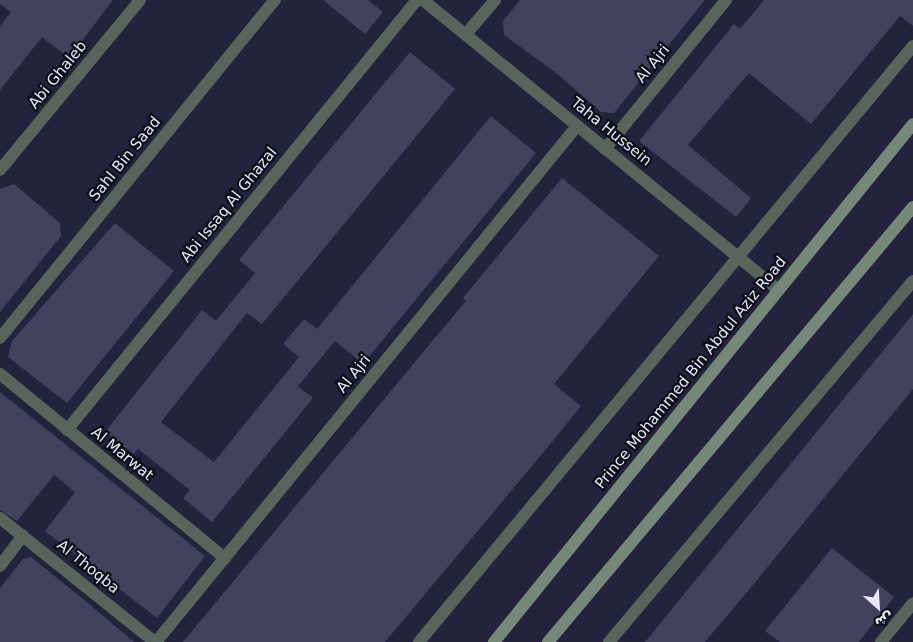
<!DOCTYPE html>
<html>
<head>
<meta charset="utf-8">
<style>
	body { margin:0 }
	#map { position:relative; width:913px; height:642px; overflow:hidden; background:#23233d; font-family:"DejaVu Sans",Cairo,sans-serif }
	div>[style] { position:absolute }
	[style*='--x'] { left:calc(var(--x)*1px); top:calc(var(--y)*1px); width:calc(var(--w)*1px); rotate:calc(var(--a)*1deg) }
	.building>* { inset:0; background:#42425f }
	.street>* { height:12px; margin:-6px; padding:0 6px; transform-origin:6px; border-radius:6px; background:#59655b }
	.secondary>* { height:12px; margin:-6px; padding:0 6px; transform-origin:6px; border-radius:6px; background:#758879 }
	span { translate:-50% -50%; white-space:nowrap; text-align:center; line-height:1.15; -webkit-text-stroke:4.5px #0e0e19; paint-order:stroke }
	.street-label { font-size:15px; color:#e7e8fa }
	.north { position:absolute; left:853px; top:582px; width:50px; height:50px; -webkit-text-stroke:4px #0e0e19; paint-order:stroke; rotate:154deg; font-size:14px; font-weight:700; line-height:20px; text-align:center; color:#e7e8fa }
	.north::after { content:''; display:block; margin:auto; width:18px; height:22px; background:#e7e8fa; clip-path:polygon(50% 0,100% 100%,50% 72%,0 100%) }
</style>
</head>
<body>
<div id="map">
	<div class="building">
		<div style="clip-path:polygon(0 0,113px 0,69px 58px,42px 37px,0 90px,0 26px,11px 12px,0 4px)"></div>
		<div style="clip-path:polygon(323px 0,368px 0,383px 12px,365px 34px)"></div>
		<div style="clip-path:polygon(520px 0,705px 0,614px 113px,601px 112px,555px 72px,504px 35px,503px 21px)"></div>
		<div style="clip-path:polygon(764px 0,913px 0,913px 26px,900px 16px,811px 124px,749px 73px,688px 145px,751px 198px,736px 217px,639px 141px,734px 24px,740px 29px)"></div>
		<div style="clip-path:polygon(410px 52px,455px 89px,262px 324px,247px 313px,161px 422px,214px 462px,299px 357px,283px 344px,304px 319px,317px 329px,491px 116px,536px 153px,363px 364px,335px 341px,298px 386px,313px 398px,212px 522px,183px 498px,190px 490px,138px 449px,134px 454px,105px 432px,202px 310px,216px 321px,255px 273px,239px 260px)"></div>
		<div style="clip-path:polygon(562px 178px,659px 256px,554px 384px,581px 406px,547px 448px,385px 642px,183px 642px,434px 339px,466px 301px,463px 298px)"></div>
		<div style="clip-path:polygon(14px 184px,60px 223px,61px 236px,0 312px,0 189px)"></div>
		<div style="clip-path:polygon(115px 223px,174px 271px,67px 403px,8px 357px,12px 341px)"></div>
		<div style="clip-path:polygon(913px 314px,913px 389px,748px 591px,705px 642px,645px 642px)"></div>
		<div style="clip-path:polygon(0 392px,205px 556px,157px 618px,45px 531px,75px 492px,54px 475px,17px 521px,0 510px)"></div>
		<div style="clip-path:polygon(832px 548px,894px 597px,859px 642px,780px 642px,765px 631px)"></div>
		<div style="clip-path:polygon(31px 557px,83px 599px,134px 642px,0 642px,0 588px,23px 559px)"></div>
	</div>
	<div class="street">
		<div style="--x:423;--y:0;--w:459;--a:39.2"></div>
		<div style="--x:466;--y:34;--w:45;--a:-49.5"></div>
		<div style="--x:605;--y:149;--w:192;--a:-50.9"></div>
		<div style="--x:0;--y:170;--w:220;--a:-50.5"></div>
		<div style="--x:0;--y:338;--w:436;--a:-50.9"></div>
		<div style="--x:0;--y:374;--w:291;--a:39.3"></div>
		<div style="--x:67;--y:430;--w:554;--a:-50.86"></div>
		<div style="--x:0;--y:518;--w:198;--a:38.7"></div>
		<div style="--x:0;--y:566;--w:38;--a:-53"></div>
		<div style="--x:156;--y:642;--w:666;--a:-50.79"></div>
		<div style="--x:419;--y:642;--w:774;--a:-50.35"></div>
		<div style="--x:609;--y:642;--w:472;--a:-49.9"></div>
		<div style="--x:881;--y:642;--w:50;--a:-50.6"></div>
	</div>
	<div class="secondary">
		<div style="--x:494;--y:642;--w:666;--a:-51.03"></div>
		<div style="--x:548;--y:642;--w:568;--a:-50"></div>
	</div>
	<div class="street-label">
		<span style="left:653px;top:64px;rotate:-51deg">Al Ajri</span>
		<span style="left:58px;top:75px;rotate:-51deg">Abi Ghaleb</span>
		<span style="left:611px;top:132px;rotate:39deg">Taha Hussein</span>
		<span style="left:125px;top:159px;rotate:-51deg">Sahl Bin Saad</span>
		<span style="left:229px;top:205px;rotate:-51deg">Abi Issaq Al Ghazal</span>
		<span style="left:691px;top:373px;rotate:-51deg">Prince Mohammed Bin Abdul Aziz Road</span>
		<span style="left:354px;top:374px;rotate:-51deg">Al Ajri</span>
		<span style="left:122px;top:454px;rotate:39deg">Al Marwat</span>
		<span style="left:88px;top:567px;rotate:39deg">Al Thoqba</span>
	</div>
	<div class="north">ش</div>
</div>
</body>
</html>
